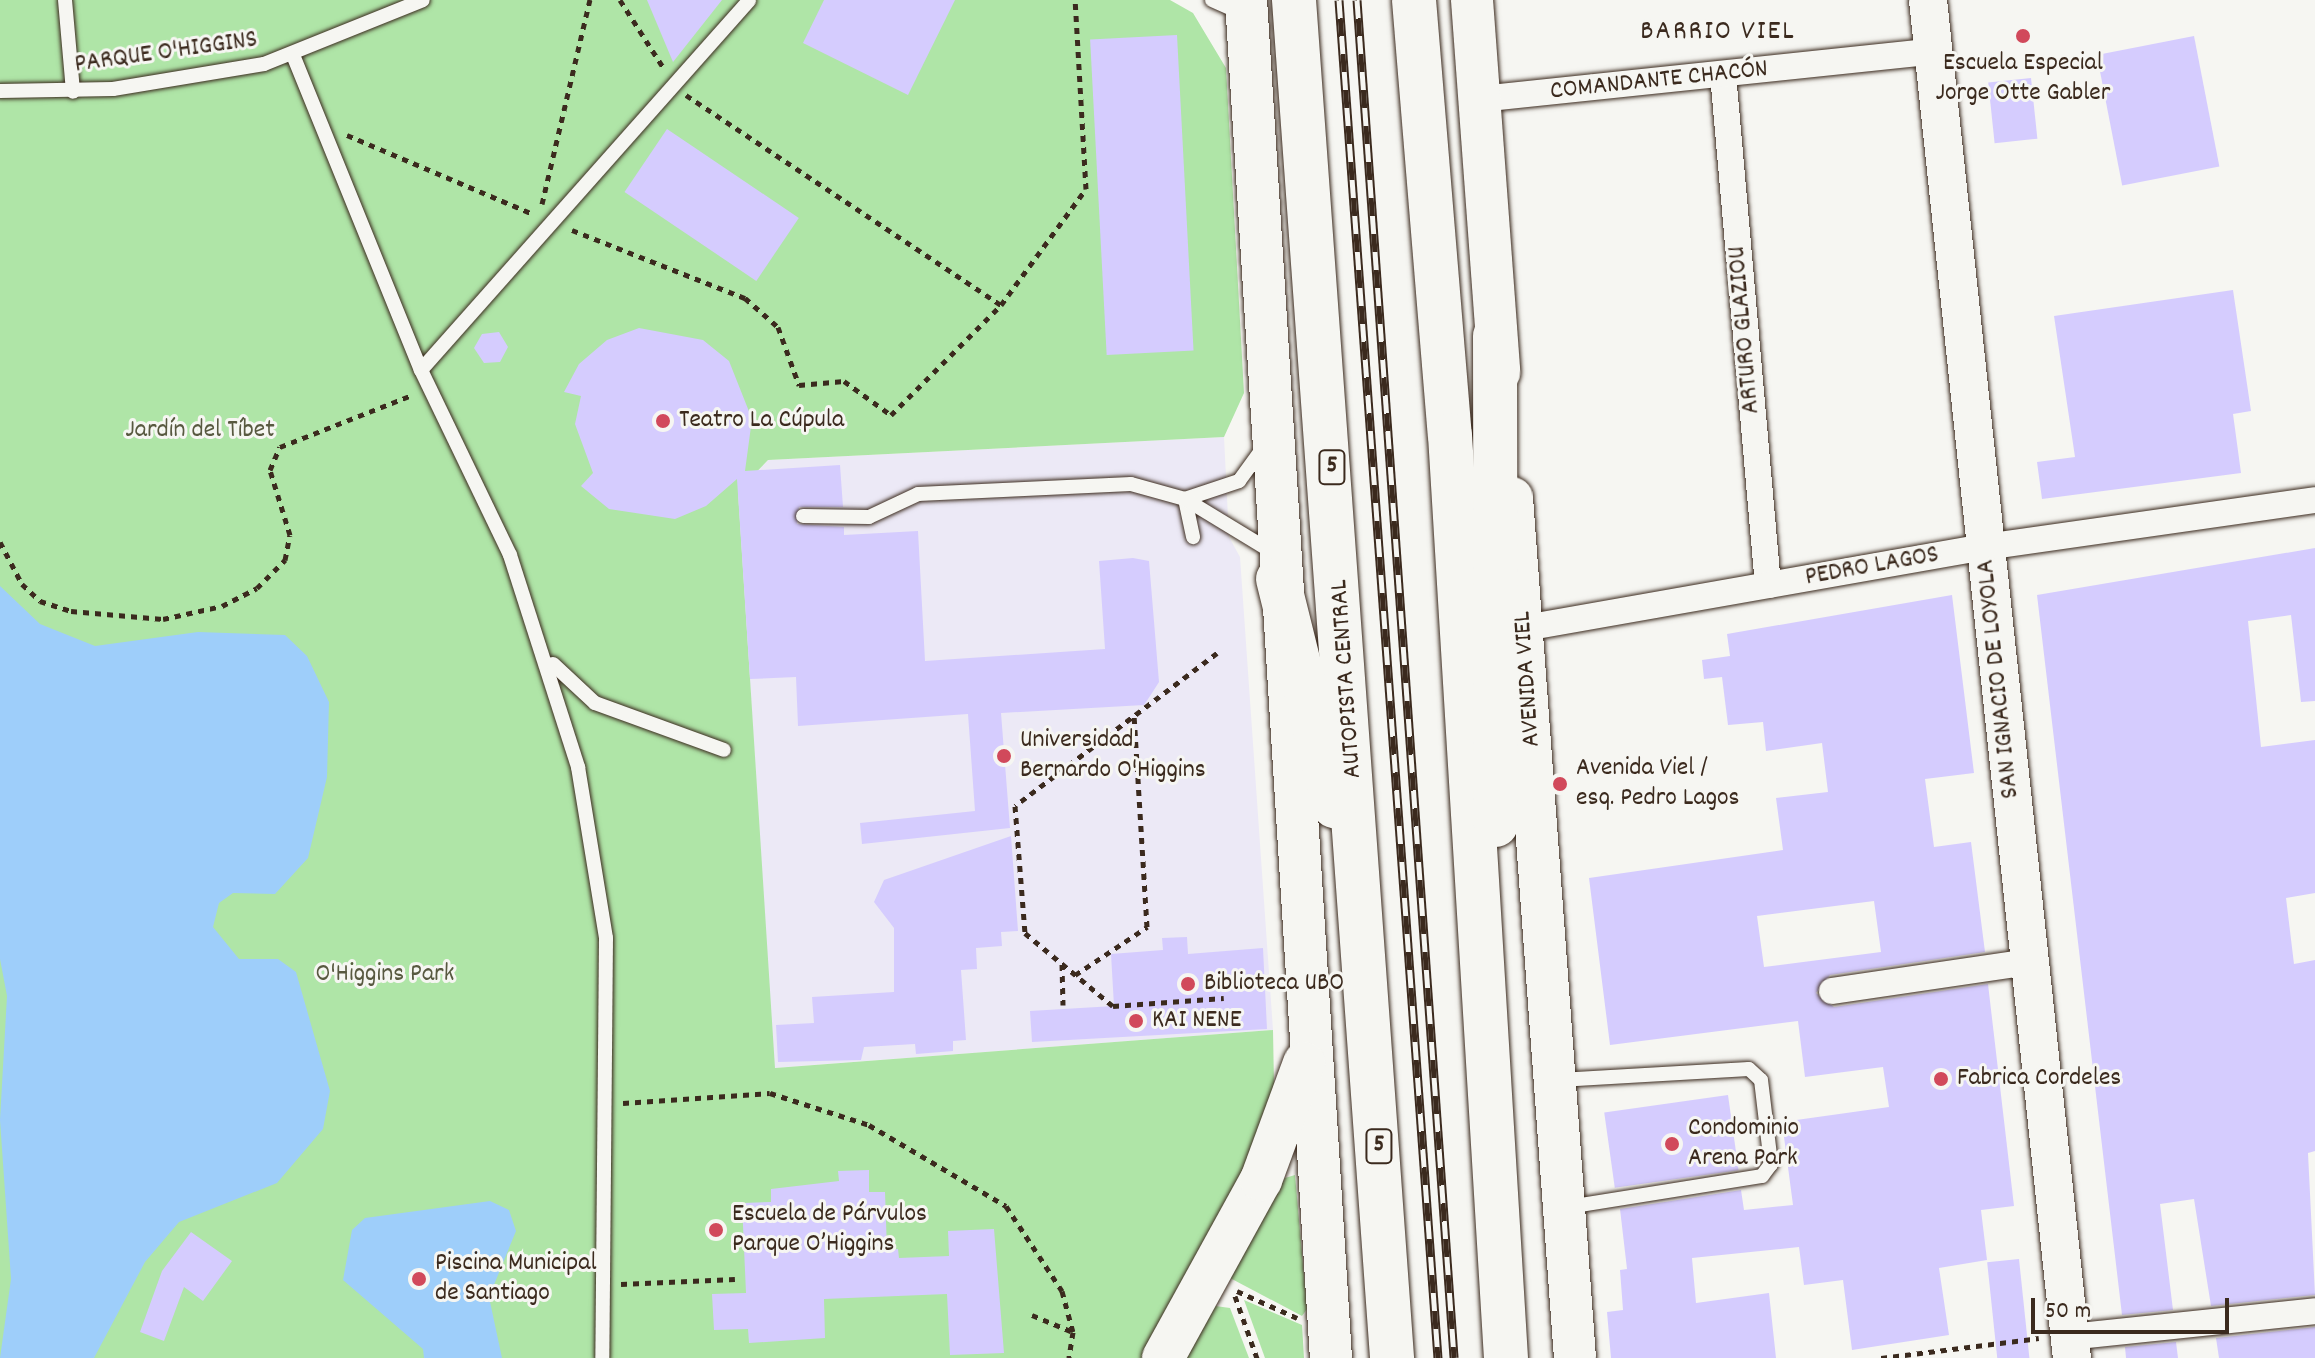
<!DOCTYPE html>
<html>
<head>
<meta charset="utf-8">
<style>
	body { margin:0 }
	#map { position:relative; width:2315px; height:1358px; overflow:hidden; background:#f6f6f2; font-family:Dekko,sans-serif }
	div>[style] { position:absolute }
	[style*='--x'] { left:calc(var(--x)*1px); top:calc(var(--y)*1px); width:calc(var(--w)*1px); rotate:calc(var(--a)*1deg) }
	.built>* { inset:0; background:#ece9f6 }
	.green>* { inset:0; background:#afe5a7 }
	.water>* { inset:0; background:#9ecefa }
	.building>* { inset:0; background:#d5ccfe; transform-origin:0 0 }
	.path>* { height:5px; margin-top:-2.5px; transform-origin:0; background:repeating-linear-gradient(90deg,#3b2a1e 0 6px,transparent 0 12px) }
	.roads { filter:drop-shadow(0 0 2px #3b2a1e) drop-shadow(0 0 2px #3b2a1e) }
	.lane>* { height:14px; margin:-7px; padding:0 7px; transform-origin:7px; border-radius:7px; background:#f6f6f2 }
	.street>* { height:26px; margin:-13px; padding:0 13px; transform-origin:13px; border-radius:13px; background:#f6f6f2 }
	.secondary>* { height:38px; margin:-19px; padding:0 19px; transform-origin:19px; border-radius:19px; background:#f6f6f2 }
	.primary>* { height:42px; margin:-21px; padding:0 21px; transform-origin:21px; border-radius:21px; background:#f6f6f2 }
	.highway>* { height:44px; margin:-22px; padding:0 22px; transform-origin:22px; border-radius:22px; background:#f6f6f2 }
	.rail>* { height:9px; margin-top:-4.5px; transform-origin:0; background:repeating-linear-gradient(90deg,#f6f6f2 0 18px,#3b2a1e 0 36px); box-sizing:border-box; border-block:2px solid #3b2a1e }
	.dots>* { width:22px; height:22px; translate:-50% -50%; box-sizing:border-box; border:4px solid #f6f6f2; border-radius:50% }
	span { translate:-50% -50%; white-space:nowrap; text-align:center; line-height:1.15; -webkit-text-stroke:6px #f6f6f2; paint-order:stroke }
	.shield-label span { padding:2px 6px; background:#f6f6f2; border:2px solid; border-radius:6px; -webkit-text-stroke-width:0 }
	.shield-label { font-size:24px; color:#3b2a1e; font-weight:700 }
	.street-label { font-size:26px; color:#3b2a1e }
	.poi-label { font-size:26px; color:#3b2a1e }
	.left { translate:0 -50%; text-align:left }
	.park-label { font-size:26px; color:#585940 }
	.neighbourhood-label { font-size:28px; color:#3b2a1e; letter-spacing:2px }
	.scale { position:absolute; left:2031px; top:1298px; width:198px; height:36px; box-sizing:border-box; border:4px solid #3b2a1e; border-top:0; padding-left:10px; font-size:24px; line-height:28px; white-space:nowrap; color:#3b2a1e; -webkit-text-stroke:6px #f6f6f2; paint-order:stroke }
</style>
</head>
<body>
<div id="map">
	<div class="built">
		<div style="clip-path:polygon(1224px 437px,1229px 537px,1240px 557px,1273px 1030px,774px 1068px,738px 491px,768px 460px)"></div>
	</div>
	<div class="green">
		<div style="clip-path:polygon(0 0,1170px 0,1193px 13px,1226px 68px,1244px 393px,1224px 437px,768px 460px,738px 491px,775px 1068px,1273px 1030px,1274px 1085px,1250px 1162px,1145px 1358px,0 1358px)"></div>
		<div style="clip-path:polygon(1295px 1175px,1307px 1309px,1302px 1316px,1230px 1278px,1285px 1178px)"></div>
		<div style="clip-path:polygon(1244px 1300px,1302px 1325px,1304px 1358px,1265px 1358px)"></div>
		<div style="clip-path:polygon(1208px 1305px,1230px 1308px,1249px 1358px,1181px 1358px)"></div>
	</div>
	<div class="water">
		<div style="clip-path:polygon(0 586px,40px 624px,95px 646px,198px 632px,285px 635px,307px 656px,329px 702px,327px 777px,308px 858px,275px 894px,233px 893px,219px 903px,213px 927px,239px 959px,278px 959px,296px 972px,330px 1091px,323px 1129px,277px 1183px,179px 1222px,145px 1262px,94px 1358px,0 1358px,11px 1279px,0 1120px,7px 996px,0 959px)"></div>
		<div style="clip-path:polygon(490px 1201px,509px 1210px,516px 1231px,489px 1297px,502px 1358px,424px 1358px,423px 1349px,343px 1280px,352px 1230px,365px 1218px)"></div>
	</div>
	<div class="building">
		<div style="clip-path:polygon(647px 0,722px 0,673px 62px)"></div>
		<div style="clip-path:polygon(824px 0,955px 0,908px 95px,803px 43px)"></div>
		<div style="left:1177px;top:35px;width:316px;height:87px;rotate:87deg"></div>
		<div style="left:2194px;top:36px;width:133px;height:99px;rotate:79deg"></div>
		<div style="left:2031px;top:78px;width:61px;height:43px;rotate:84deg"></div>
		<div style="left:667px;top:129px;width:159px;height:76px;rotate:34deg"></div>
		<div style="clip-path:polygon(2233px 290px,2251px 411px,2233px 414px,2241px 473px,2042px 499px,2037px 462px,2075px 457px,2054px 316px)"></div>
		<div style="clip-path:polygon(639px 328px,703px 340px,729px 361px,752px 419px,745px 471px,840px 465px,843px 507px,799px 507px,797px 524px,844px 527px,844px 535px,918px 531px,925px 661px,1105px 649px,1099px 561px,1133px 558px,1149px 561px,1159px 682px,1152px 693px,1144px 705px,1001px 713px,1010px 828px,862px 844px,860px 823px,975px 811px,968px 714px,798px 726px,796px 677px,750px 679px,737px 479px,706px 506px,675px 519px,609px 509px,581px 486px,593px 473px,575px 424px,581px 396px,564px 392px,579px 364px,607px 340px)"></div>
		<div style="clip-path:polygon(499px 332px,508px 347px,500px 362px,484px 363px,474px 348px,482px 334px)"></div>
		<div style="clip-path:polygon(2315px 548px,2315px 701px,2301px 702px,2291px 615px,2248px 621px,2261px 747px,2315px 740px,2315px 893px,2286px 898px,2294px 964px,2315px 960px,2315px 1151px,2308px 1153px,2315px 1295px,2211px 1306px,2194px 1199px,2160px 1204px,2173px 1310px,2122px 1315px,2037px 595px)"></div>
		<div style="clip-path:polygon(evenodd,1952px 595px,1974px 773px,1925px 779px,1934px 847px,1971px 842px,1985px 952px,1830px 975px,1816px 993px,1834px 1007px,1988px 984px,2014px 1206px,1981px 1210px,1987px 1260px,1939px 1268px,1949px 1335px,1852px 1350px,1843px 1280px,1804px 1285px,1799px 1247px,1692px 1258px,1696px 1303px,1769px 1293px,1776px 1358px,1611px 1358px,1607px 1312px,1623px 1310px,1620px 1270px,1627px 1269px,1620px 1209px,1741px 1190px,1744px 1210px,1793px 1205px,1782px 1122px,1889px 1107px,1883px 1067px,1805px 1077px,1798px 1021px,1610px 1045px,1589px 878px,1783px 850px,1776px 798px,1828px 792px,1822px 743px,1766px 751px,1763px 722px,1728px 725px,1722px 677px,1704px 679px,1702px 660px,1730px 656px,1727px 634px,1952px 595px,1874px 901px,1881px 952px,1764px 967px,1757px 916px,1874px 901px)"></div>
		<div style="clip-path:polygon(1011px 836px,1018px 931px,1001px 932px,1002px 946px,976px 948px,977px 969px,961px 970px,966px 1040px,953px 1041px,953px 1051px,916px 1054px,915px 1044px,864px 1047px,861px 1060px,778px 1062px,776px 1025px,814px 1023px,812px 997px,894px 992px,894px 928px,874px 902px,884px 880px)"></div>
		<div style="clip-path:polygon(1187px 937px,1188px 954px,1263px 948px,1267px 1029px,1032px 1042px,1030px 1011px,1114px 1006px,1111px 954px,1163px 950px,1162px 938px)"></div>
		<div style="left:1728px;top:1095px;width:76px;height:125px;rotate:82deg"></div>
		<div style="clip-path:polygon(869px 1170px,869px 1192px,885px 1192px,887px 1250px,898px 1249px,899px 1258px,949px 1256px,948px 1231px,994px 1229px,1004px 1353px,950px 1355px,947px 1294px,824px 1299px,825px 1338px,749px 1343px,748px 1329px,714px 1330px,712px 1294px,746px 1293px,742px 1203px,771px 1202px,771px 1189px,839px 1181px,838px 1171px)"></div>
		<div style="clip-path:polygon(191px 1232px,232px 1261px,203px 1301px,184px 1287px,164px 1341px,140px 1332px,162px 1271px)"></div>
		<div style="left:2019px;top:1259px;width:100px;height:32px;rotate:84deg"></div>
		<div style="clip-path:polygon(2315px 1327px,2315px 1358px,2219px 1358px,2216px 1338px)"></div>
		<div style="clip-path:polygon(2176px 1342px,2178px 1358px,2126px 1358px,2125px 1347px)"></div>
	</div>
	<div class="path">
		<div style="--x:620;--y:0;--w:83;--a:57.3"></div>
		<div style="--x:686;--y:95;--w:379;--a:33.7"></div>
		<div style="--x:347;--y:135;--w:202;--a:23"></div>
		<div style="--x:542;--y:204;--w:210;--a:-76.8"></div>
		<div style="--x:572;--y:230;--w:186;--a:21.5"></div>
		<div style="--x:745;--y:298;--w:44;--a:41.3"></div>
		<div style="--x:778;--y:327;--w:62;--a:70.1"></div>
		<div style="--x:799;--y:385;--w:45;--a:-5.1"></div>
		<div style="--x:844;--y:381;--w:58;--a:35.9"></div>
		<div style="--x:891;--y:415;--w:156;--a:-45"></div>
		<div style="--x:1001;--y:305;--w:144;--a:-53.8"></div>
		<div style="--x:1086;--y:189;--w:189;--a:-93.3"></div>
		<div style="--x:0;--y:542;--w:47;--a:62.4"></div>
		<div style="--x:22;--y:584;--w:25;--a:43"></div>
		<div style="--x:40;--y:601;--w:33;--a:18"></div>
		<div style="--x:71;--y:611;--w:92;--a:5"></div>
		<div style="--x:163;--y:619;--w:60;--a:-12.4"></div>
		<div style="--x:222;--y:606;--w:39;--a:-27"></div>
		<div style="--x:257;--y:588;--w:40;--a:-45"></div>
		<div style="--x:285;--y:560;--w:25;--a:-79"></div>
		<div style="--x:290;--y:535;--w:68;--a:-107.1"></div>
		<div style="--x:270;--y:470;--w:25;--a:-67"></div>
		<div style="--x:280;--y:447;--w:142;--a:-21.5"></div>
		<div style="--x:1217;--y:653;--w:253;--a:142.9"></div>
		<div style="--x:1015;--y:806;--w:127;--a:85.5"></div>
		<div style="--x:1025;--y:933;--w:114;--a:39.7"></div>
		<div style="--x:1113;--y:1006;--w:111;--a:-4.1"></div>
		<div style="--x:1062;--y:964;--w:41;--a:88.6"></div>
		<div style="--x:1075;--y:975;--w:87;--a:-33.7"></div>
		<div style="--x:1147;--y:927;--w:210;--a:-93.5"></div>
		<div style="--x:623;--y:1103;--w:147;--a:-3.9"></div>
		<div style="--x:770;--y:1093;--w:104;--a:17.9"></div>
		<div style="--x:869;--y:1125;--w:159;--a:30.6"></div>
		<div style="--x:1006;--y:1206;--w:102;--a:56.6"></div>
		<div style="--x:1062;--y:1291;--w:42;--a:75"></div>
		<div style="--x:621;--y:1284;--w:114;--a:-2.5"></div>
		<div style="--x:1237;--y:1291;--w:66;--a:24.2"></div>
		<div style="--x:1235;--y:1296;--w:66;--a:70.5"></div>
		<div style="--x:1032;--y:1315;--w:44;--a:22.5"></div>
		<div style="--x:1073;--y:1332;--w:26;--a:99"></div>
		<div style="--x:1881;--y:1358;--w:159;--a:-7.2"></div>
	</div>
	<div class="roads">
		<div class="lane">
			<div style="--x:65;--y:0;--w:92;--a:85"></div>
			<div style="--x:1212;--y:0;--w:32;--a:24"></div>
			<div style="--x:293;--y:55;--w:340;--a:67.9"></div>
			<div style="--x:421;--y:370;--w:205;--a:64.3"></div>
			<div style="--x:510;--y:555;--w:223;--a:72.2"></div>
			<div style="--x:578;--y:767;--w:173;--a:80.7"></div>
			<div style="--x:606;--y:938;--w:420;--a:90.5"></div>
			<div style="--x:0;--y:91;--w:113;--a:-1"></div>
			<div style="--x:113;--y:89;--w:153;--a:-9.4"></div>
			<div style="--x:264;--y:64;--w:171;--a:-21.9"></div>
			<div style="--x:421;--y:370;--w:494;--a:-48.4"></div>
			<div style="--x:1185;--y:499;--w:57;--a:-18.4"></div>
			<div style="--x:1239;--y:481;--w:37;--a:-54"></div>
			<div style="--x:1185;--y:499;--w:39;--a:78"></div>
			<div style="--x:803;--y:516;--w:66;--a:0.9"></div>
			<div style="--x:869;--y:517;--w:54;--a:-25.1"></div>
			<div style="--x:918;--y:494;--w:213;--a:-2.7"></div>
			<div style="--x:1131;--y:484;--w:56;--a:15.5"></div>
			<div style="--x:1185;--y:499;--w:102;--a:31.3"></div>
			<div style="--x:553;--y:664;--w:57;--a:42.9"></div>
			<div style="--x:595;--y:703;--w:137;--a:20"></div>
			<div style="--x:1559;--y:1080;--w:190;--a:-3.3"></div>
			<div style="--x:1749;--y:1069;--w:16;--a:43"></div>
			<div style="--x:1761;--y:1080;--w:85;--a:83.2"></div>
			<div style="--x:1771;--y:1164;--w:15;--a:127"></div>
			<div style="--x:1762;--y:1176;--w:195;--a:170.9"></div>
		</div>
		<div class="street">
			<div style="--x:1723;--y:74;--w:513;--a:84.97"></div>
			<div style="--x:1480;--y:99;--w:456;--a:-6"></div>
			<div style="--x:1525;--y:628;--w:467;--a:-10"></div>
			<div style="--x:1985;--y:547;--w:333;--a:-8.1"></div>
			<div style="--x:1832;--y:991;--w:199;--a:-8.4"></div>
			<div style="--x:2069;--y:1337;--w:247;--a:-6"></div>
		</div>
		<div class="secondary">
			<div style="--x:1928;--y:0;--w:1366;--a:83.95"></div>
		</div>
		<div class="primary">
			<div style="--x:1246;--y:0;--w:1361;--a:86.42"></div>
			<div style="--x:1472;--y:0;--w:373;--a:85.8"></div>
			<div style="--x:1512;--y:498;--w:862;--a:85.81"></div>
			<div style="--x:1163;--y:1358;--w:203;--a:-61.2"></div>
			<div style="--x:1261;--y:1180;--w:125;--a:-69.8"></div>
		</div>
		<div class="highway">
			<div style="--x:1294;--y:0;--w:1362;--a:85.87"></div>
			<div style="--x:1414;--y:0;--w:436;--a:85.3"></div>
			<div style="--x:1450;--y:435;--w:925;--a:86.53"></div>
			<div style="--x:1495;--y:336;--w:489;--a:89.9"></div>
			<div style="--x:1278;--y:579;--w:234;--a:76.1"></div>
		</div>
	</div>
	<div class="rail">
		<div style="--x:1339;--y:0;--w:1362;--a:85.83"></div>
		<div style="--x:1357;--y:0;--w:1361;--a:85.91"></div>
	</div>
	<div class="dots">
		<div style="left:2023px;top:36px;background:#d1495b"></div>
		<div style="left:663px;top:421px;background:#d1495b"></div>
		<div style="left:1004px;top:756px;background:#d1495b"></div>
		<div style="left:1560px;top:784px;background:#d1495b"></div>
		<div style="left:1188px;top:984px;background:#d1495b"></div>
		<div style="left:1136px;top:1021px;background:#d1495b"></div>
		<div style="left:1941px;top:1079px;background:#d1495b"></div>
		<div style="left:1672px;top:1144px;background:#d1495b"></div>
		<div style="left:716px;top:1230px;background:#d1495b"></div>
		<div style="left:419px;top:1279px;background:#d1495b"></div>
	</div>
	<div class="shield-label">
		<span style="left:1332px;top:467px">5</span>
		<span style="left:1379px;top:1146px">5</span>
	</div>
	<div class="street-label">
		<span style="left:166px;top:53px;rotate:-8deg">PARQUE O'HIGGINS</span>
		<span style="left:1659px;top:81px;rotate:-6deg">COMANDANTE CHACÓN</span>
		<span style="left:1745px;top:330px;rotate:-95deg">ARTURO GLAZIOU</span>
		<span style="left:1872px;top:567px;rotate:-10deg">PEDRO LAGOS</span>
		<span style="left:1347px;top:679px;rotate:-94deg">AUTOPISTA CENTRAL</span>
		<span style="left:1528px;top:679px;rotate:-94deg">AVENIDA VIEL</span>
		<span style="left:1999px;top:679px;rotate:-96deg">SAN IGNACIO DE LOYOLA</span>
	</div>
	<div class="poi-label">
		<span style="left:2023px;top:79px">Escuela Especial<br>Jorge Otte Gabler</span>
		<span class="left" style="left:679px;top:421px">Teatro La Cúpula</span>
		<span class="left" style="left:1020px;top:756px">Universidad<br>Bernardo O'Higgins</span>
		<span class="left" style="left:1576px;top:784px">Avenida Viel /<br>esq. Pedro Lagos</span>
		<span class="left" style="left:1204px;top:984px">Biblioteca UBO</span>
		<span class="left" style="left:1152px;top:1021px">KAI NENE</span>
		<span class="left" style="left:1957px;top:1079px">Fabrica Cordeles</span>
		<span class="left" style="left:1688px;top:1144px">Condominio<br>Arena Park</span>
		<span class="left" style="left:732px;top:1230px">Escuela de Párvulos<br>Parque O’Higgins</span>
		<span class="left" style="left:435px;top:1279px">Piscina Municipal<br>de Santiago</span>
	</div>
	<div class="park-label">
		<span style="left:200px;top:431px">Jardín del Tíbet</span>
		<span style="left:385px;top:975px">O'Higgins Park</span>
	</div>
	<div class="neighbourhood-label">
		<span style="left:1718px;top:33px">BARRIO VIEL</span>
	</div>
	<div class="scale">50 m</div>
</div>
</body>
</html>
